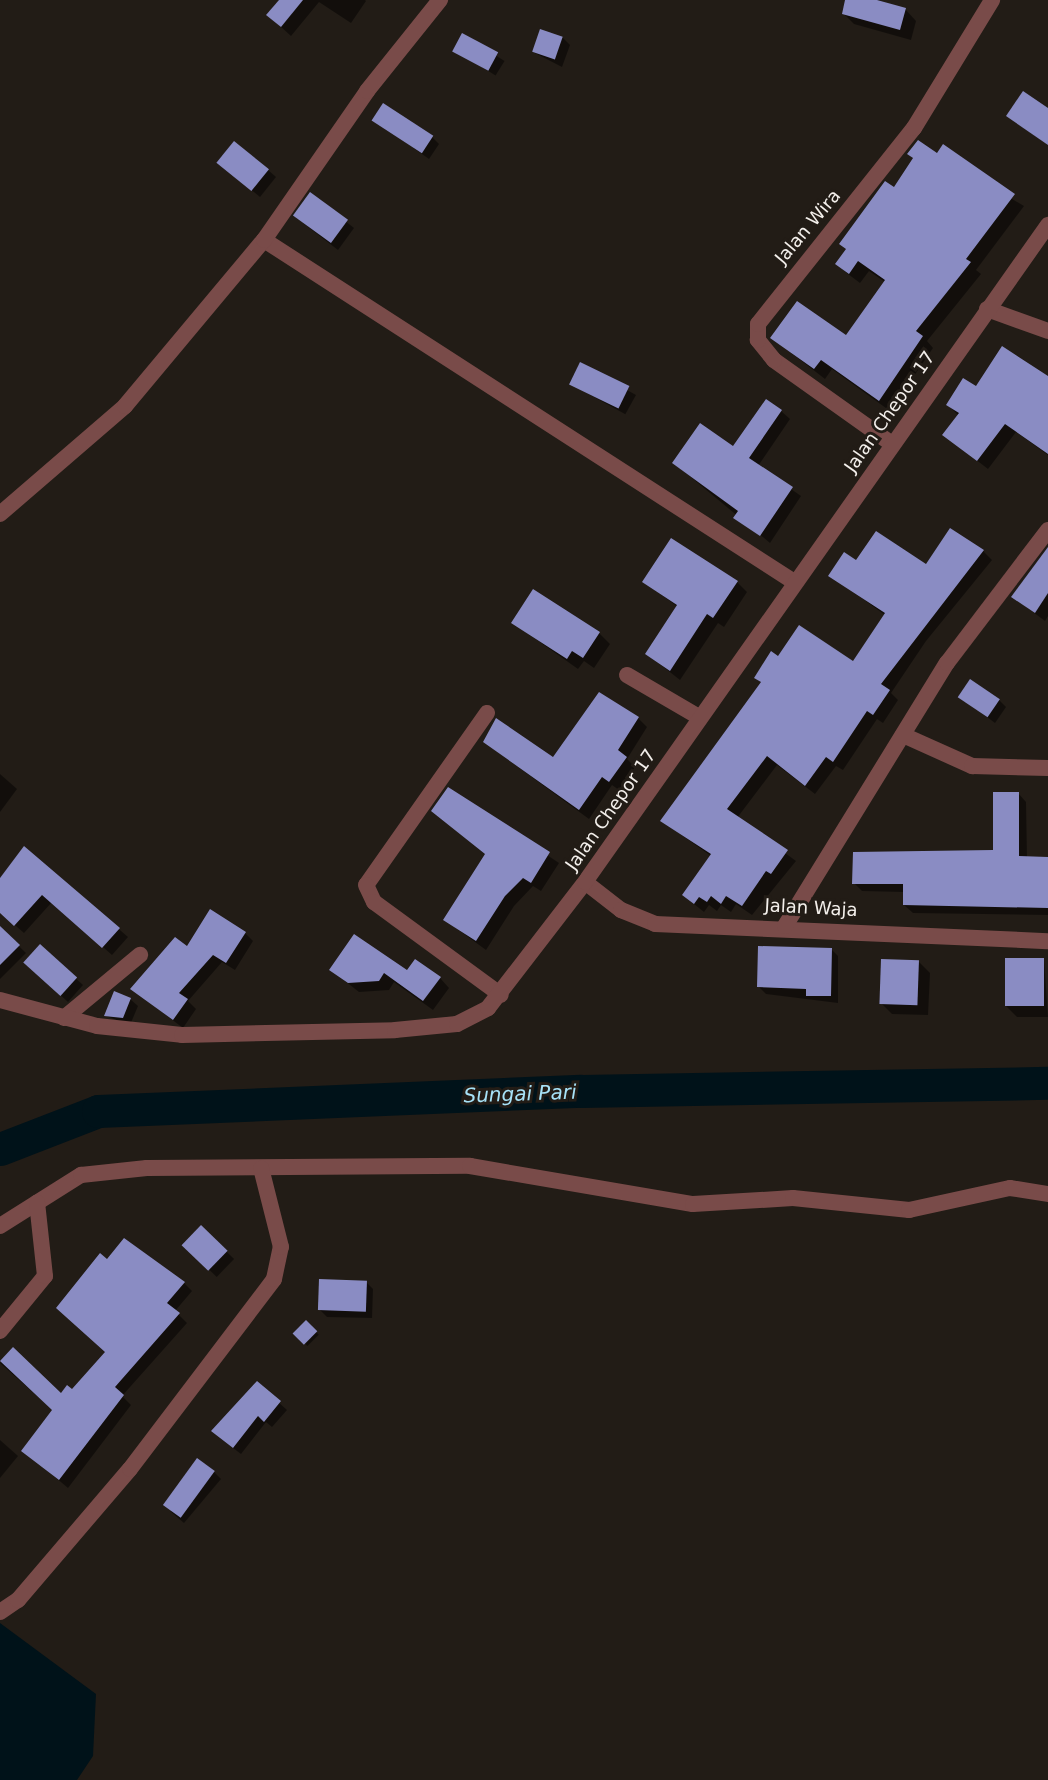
<!DOCTYPE html>
<html>
<head>
<meta charset="utf-8">
<style>
	body { margin:0 }
	#map { position:relative; width:1048px; height:1780px; overflow:hidden; background:#221c16; font-family:"DejaVu Sans",sans-serif }
	div>[style] { position:absolute }
	[style*='--x'] { left:calc(var(--x)*1px); top:calc(var(--y)*1px); width:calc(var(--w)*1px); rotate:calc(var(--a)*1deg) }
	.water>* { inset:0; background:#001219 }
	.shadow>* { inset:0; background:#0007; transform-origin:0 0 }
	.river>* { height:33px; margin:-16.5px; padding:0 16.5px; transform-origin:16.5px; border-radius:16.5px; background:#001219 }
	.building>* { inset:0; background:#8a8cc3; transform-origin:0 0 }
	.minor>* { height:16px; margin:-8px; padding:0 8px; transform-origin:8px; border-radius:8px; background:#794b49 }
	.tertiary>* { height:16px; margin:-8px; padding:0 8px; transform-origin:8px; border-radius:8px; background:#794b49 }
	span { translate:-50% -50%; white-space:nowrap; text-align:center; line-height:1.15; -webkit-text-stroke:6px #221c16; paint-order:stroke }
	.street-label { font-size:18px; color:#f3efeb }
	.water-label { font-size:20px; color:#a7e2f7; font-style:italic }
</style>
</head>
<body>
<div id="map">
	<div class="water">
		<div style="clip-path:polygon(0 1623px,96px 1694px,93px 1756px,77px 1780px,0 1780px)"></div>
	</div>
	<div class="shadow">
		<div style="clip-path:polygon(281px 0,365px 0,366px 1px,351px 23px,319px 2px,291px 36px,268px 15px)"></div>
		<div style="clip-path:polygon(847px 0,878px 0,905px 9px,916px 21px,911px 40px,854px 24px,843px 13px)"></div>
		<div style="left:463px;top:35px;width:49px;height:17px;rotate:32deg"></div>
		<div style="clip-path:polygon(563px 38px,570px 45px,562px 67px,533px 52px)"></div>
		<div style="clip-path:polygon(373px 119px,432px 137px,439px 144px,429px 159px)"></div>
		<div style="clip-path:polygon(909px 154px,937px 155px,1024px 206px,976px 270px,981px 274px,927px 341px,933px 348px,890px 411px,832px 369px,825px 379px,772px 338px,846px 338px,885px 282px,869px 271px,860px 283px,848px 274px,837px 264px,847px 250px,841px 244px,894px 189px,914px 160px)"></div>
		<div style="clip-path:polygon(219px 163px,268px 170px,276px 177px,260px 197px)"></div>
		<div style="clip-path:polygon(311px 194px,354px 228px,338px 250px,303px 223px)"></div>
		<div style="left:580px;top:364px;width:64px;height:22px;rotate:29deg"></div>
		<div style="clip-path:polygon(1048px 378px,1048px 455px,1016px 432px,988px 469px,944px 435px,959px 416px,948px 405px,977px 388px)"></div>
		<div style="clip-path:polygon(781px 411px,790px 419px,758px 466px,801px 496px,770px 543px,674px 463px,734px 448px)"></div>
		<div style="clip-path:polygon(1048px 549px,1048px 616px,1045px 621px,1013px 597px)"></div>
		<div style="clip-path:polygon(983px 551px,992px 560px,926px 641px,891px 693px,898px 700px,883px 723px,877px 719px,843px 770px,836px 766px,815px 794px,777px 765px,737px 818px,796px 861px,752px 915px,736px 904px,731px 912px,721px 905px,717px 911px,709px 905px,704px 912px,694px 904px,684px 895px,711px 856px,662px 821px,762px 683px,756px 678px,779px 658px,853px 663px,885px 615px,830px 575px,856px 562px,926px 566px)"></div>
		<div style="clip-path:polygon(644px 582px,737px 582px,747px 592px,724px 627px,718px 623px,680px 680px,647px 654px,678px 607px)"></div>
		<div style="clip-path:polygon(513px 623px,599px 633px,610px 644px,594px 668px,584px 661px,578px 669px)"></div>
		<div style="clip-path:polygon(959px 696px,999px 700px,1006px 707px,995px 723px)"></div>
		<div style="clip-path:polygon(638px 718px,647px 727px,627px 759px,635px 767px,619px 790px,612px 785px,589px 819px,484px 742px,496px 720px,553px 759px)"></div>
		<div style="clip-path:polygon(0 774px,17px 789px,0 812px)"></div>
		<div style="clip-path:polygon(448px 789px,559px 863px,541px 891px,533px 886px,514px 906px,486px 950px,445px 920px,486px 855px,433px 811px)"></div>
		<div style="clip-path:polygon(1018px 793px,1026px 802px,1027px 858px,1048px 859px,1048px 915px,913px 913px,904px 905px,904px 892px,862px 891px,854px 883px,995px 851px)"></div>
		<div style="clip-path:polygon(25px 848px,128px 937px,112px 955px,52px 902px,24px 933px,0 912px,0 878px)"></div>
		<div style="clip-path:polygon(1px 929px,26px 953px,0 979px,0 931px)"></div>
		<div style="clip-path:polygon(245px 933px,253px 941px,235px 970px,222px 962px,188px 1001px,196px 1009px,183px 1028px,132px 989px,187px 948px)"></div>
		<div style="clip-path:polygon(40px 946px,83px 985px,68px 1002px,33px 970px)"></div>
		<div style="clip-path:polygon(831px 949px,838px 956px,838px 1003px,766px 994px,759px 987px)"></div>
		<div style="clip-path:polygon(1044px 959px,1048px 1017px,1017px 1017px,1006px 1006px)"></div>
		<div style="clip-path:polygon(919px 962px,930px 973px,928px 1015px,892px 1014px,881px 1003px)"></div>
		<div style="clip-path:polygon(331px 970px,408px 972px,440px 978px,449px 988px,433px 1010px,394px 982px,389px 990px,359px 992px)"></div>
		<div style="clip-path:polygon(130px 999px,138px 1006px,130px 1025px,106px 1016px)"></div>
		<div style="left:201px;top:1227px;width:46px;height:25px;rotate:44deg"></div>
		<div style="clip-path:polygon(107px 1261px,184px 1283px,192px 1291px,175px 1311px,187px 1323px,122px 1396px,131px 1405px,68px 1488px,23px 1450px,54px 1411px,0 1363px,13px 1349px,61px 1395px,72px 1391px,106px 1353px)"></div>
		<div style="clip-path:polygon(366px 1282px,373px 1289px,372px 1318px,327px 1317px,320px 1310px)"></div>
		<div style="left:306px;top:1322px;width:18px;height:16px;rotate:45deg"></div>
		<div style="clip-path:polygon(257px 1383px,287px 1410px,272px 1427px,266px 1422px,241px 1454px,220px 1438px)"></div>
		<div style="clip-path:polygon(0 1440px,18px 1456px,0 1478px)"></div>
		<div style="clip-path:polygon(214px 1472px,221px 1479px,184px 1523px,170px 1511px)"></div>
	</div>
	<div class="river">
		<div style="--x:0;--y:1149;--w:105;--a:-21.2"></div>
		<div style="--x:98;--y:1111;--w:483;--a:-2.4"></div>
		<div style="--x:581;--y:1091;--w:467;--a:-1"></div>
	</div>
	<div class="building">
		<div style="clip-path:polygon(279px 0,303px 0,281px 27px,266px 15px)"></div>
		<div style="clip-path:polygon(845px 0,877px 0,906px 8px,900px 30px,842px 14px)"></div>
		<div style="left:540px;top:29px;width:24px;height:24px;rotate:19deg"></div>
		<div style="left:462px;top:33px;width:41px;height:21px;rotate:28deg"></div>
		<div style="clip-path:polygon(1023px 91px,1048px 108px,1048px 145px,1006px 116px)"></div>
		<div style="left:383px;top:103px;width:60px;height:21px;rotate:33deg"></div>
		<div style="clip-path:polygon(918px 140px,937px 153px,943px 144px,1015px 194px,966px 259px,971px 262px,916px 331px,923px 336px,879px 401px,821px 360px,814px 369px,770px 338px,797px 301px,846px 335px,885px 280px,858px 261px,849px 274px,835px 264px,846px 249px,839px 244px,885px 181px,894px 187px,913px 158px,907px 154px)"></div>
		<div style="left:234px;top:141px;width:45px;height:28px;rotate:39deg"></div>
		<div style="left:310px;top:192px;width:47px;height:29px;rotate:36deg"></div>
		<div style="clip-path:polygon(1002px 346px,1048px 376px,1048px 454px,1005px 424px,977px 461px,942px 435px,959px 413px,946px 405px,963px 378px,976px 386px)"></div>
		<div style="left:580px;top:362px;width:55px;height:25px;rotate:26deg"></div>
		<div style="clip-path:polygon(766px 399px,782px 410px,749px 458px,793px 487px,760px 536px,733px 518px,738px 511px,672px 463px,700px 423px,733px 446px)"></div>
		<div style="clip-path:polygon(950px 528px,984px 550px,881px 684px,890px 690px,873px 715px,867px 711px,833px 762px,826px 757px,805px 786px,767px 756px,727px 809px,788px 850px,771px 874px,766px 871px,742px 906px,726px 896px,721px 904px,711px 896px,707px 902px,699px 897px,694px 904px,682px 895px,711px 854px,660px 821px,761px 682px,754px 678px,771px 651px,778px 656px,799px 625px,853px 661px,885px 613px,828px 576px,844px 552px,856px 560px,876px 531px,926px 564px)"></div>
		<div style="clip-path:polygon(671px 538px,738px 581px,713px 618px,707px 614px,670px 671px,645px 654px,677px 605px,642px 582px)"></div>
		<div style="clip-path:polygon(1048px 547px,1048px 593px,1035px 613px,1011px 597px)"></div>
		<div style="clip-path:polygon(533px 589px,600px 632px,583px 658px,572px 651px,567px 659px,511px 623px)"></div>
		<div style="left:970px;top:679px;width:36px;height:22px;rotate:34deg"></div>
		<div style="clip-path:polygon(599px 692px,639px 717px,618px 750px,627px 757px,609px 782px,602px 777px,579px 810px,483px 742px,496px 718px,553px 757px)"></div>
		<div style="clip-path:polygon(448px 787px,550px 852px,531px 883px,523px 878px,505px 896px,476px 941px,443px 920px,485px 854px,431px 811px)"></div>
		<div style="clip-path:polygon(993px 792px,1019px 792px,1019px 856px,1048px 857px,1048px 908px,903px 905px,903px 884px,852px 884px,853px 852px,993px 850px)"></div>
		<div style="clip-path:polygon(24px 846px,120px 928px,102px 948px,42px 895px,14px 926px,0 913px,0 878px)"></div>
		<div style="clip-path:polygon(210px 909px,246px 932px,226px 963px,213px 955px,179px 993px,188px 999px,173px 1020px,130px 989px,175px 937px,187px 946px)"></div>
		<div style="clip-path:polygon(0 926px,20px 945px,0 965px)"></div>
		<div style="clip-path:polygon(354px 934px,407px 970px,415px 959px,441px 977px,423px 1001px,384px 973px,379px 981px,348px 983px,329px 970px)"></div>
		<div style="left:40px;top:944px;width:50px;height:25px;rotate:42deg"></div>
		<div style="clip-path:polygon(758px 946px,832px 948px,831px 996px,806px 996px,806px 989px,757px 987px)"></div>
		<div style="left:1005px;top:958px;width:39px;height:48px"></div>
		<div style="left:881px;top:959px;width:38px;height:45px;rotate:2deg"></div>
		<div style="clip-path:polygon(114px 991px,131px 998px,123px 1018px,104px 1016px)"></div>
		<div style="left:201px;top:1225px;width:37px;height:28px;rotate:44deg"></div>
		<div style="clip-path:polygon(124px 1238px,185px 1282px,167px 1303px,180px 1313px,115px 1387px,124px 1395px,59px 1480px,21px 1451px,52px 1410px,0 1361px,13px 1347px,61px 1393px,67px 1385px,72px 1389px,105px 1352px,56px 1308px,100px 1253px,107px 1259px)"></div>
		<div style="left:319px;top:1279px;width:48px;height:31px;rotate:2deg"></div>
		<div style="left:306px;top:1320px;width:16px;height:19px;rotate:45deg"></div>
		<div style="clip-path:polygon(257px 1381px,281px 1401px,264px 1422px,258px 1416px,233px 1448px,211px 1431px)"></div>
		<div style="left:197px;top:1458px;width:22px;height:58px;rotate:36deg"></div>
	</div>
	<div class="minor">
		<div style="--x:264;--y:240;--w:631;--a:32.83"></div>
		<div style="--x:987;--y:309;--w:65;--a:19.8"></div>
		<div style="--x:892;--y:444;--w:145;--a:-144.6"></div>
		<div style="--x:774;--y:360;--w:26;--a:-129"></div>
		<div style="--x:758;--y:340;--w:16;--a:-90"></div>
		<div style="--x:758;--y:324;--w:251;--a:-51.5"></div>
		<div style="--x:914;--y:128;--w:150;--a:-58.6"></div>
		<div style="--x:0;--y:514;--w:165;--a:-40.8"></div>
		<div style="--x:125;--y:406;--w:217;--a:-50.1"></div>
		<div style="--x:264;--y:240;--w:181;--a:-55.3"></div>
		<div style="--x:367;--y:91;--w:117;--a:-51.3"></div>
		<div style="--x:627;--y:675;--w:83;--a:30.3"></div>
		<div style="--x:487;--y:713;--w:210;--a:125.1"></div>
		<div style="--x:366;--y:885;--w:19;--a:65"></div>
		<div style="--x:374;--y:902;--w:157;--a:36.2"></div>
		<div style="--x:903;--y:735;--w:76;--a:24.2"></div>
		<div style="--x:972;--y:766;--w:76;--a:1.5"></div>
		<div style="--x:585;--y:882;--w:46;--a:37.9"></div>
		<div style="--x:621;--y:910;--w:37;--a:22"></div>
		<div style="--x:655;--y:924;--w:393;--a:2.5"></div>
		<div style="--x:785;--y:926;--w:309;--a:-58.4"></div>
		<div style="--x:947;--y:663;--w:167;--a:-52.8"></div>
		<div style="--x:64;--y:1018;--w:99;--a:-39.7"></div>
		<div style="--x:0;--y:1226;--w:96;--a:-32.2"></div>
		<div style="--x:81;--y:1175;--w:66;--a:-6.1"></div>
		<div style="--x:147;--y:1168;--w:323;--a:-0.4"></div>
		<div style="--x:470;--y:1166;--w:226;--a:9.7"></div>
		<div style="--x:693;--y:1204;--w:100;--a:-3.4"></div>
		<div style="--x:793;--y:1198;--w:117;--a:5.9"></div>
		<div style="--x:909;--y:1210;--w:103;--a:-12.3"></div>
		<div style="--x:1010;--y:1188;--w:38;--a:9"></div>
		<div style="--x:0;--y:1331;--w:71;--a:-50.7"></div>
		<div style="--x:45;--y:1276;--w:74;--a:-96.2"></div>
		<div style="--x:0;--y:1612;--w:22;--a:-34"></div>
		<div style="--x:18;--y:1600;--w:172;--a:-49.5"></div>
		<div style="--x:130;--y:1469;--w:238;--a:-52.8"></div>
		<div style="--x:274;--y:1279;--w:33;--a:-78"></div>
		<div style="--x:281;--y:1247;--w:81;--a:-104.2"></div>
	</div>
	<div class="tertiary">
		<div style="--x:0;--y:1000;--w:100;--a:15"></div>
		<div style="--x:97;--y:1026;--w:85;--a:6"></div>
		<div style="--x:182;--y:1035;--w:213;--a:-1.3"></div>
		<div style="--x:395;--y:1030;--w:62;--a:-5.5"></div>
		<div style="--x:457;--y:1024;--w:35;--a:-27"></div>
		<div style="--x:488;--y:1008;--w:159;--a:-52.4"></div>
		<div style="--x:585;--y:882;--w:804;--a:-54.83"></div>
	</div>
	<div class="street-label">
		<span style="left:808px;top:227px;rotate:-50deg">Jalan Wira</span>
		<span style="left:890px;top:412px;rotate:-55deg">Jalan Chepor 17</span>
		<span style="left:611px;top:810px;rotate:-55deg">Jalan Chepor 17</span>
		<span style="left:811px;top:908px;rotate:3deg">Jalan Waja</span>
	</div>
	<div class="water-label">
		<span style="left:520px;top:1094px;rotate:-2deg">Sungai Pari</span>
	</div>
</div>
</body>
</html>
